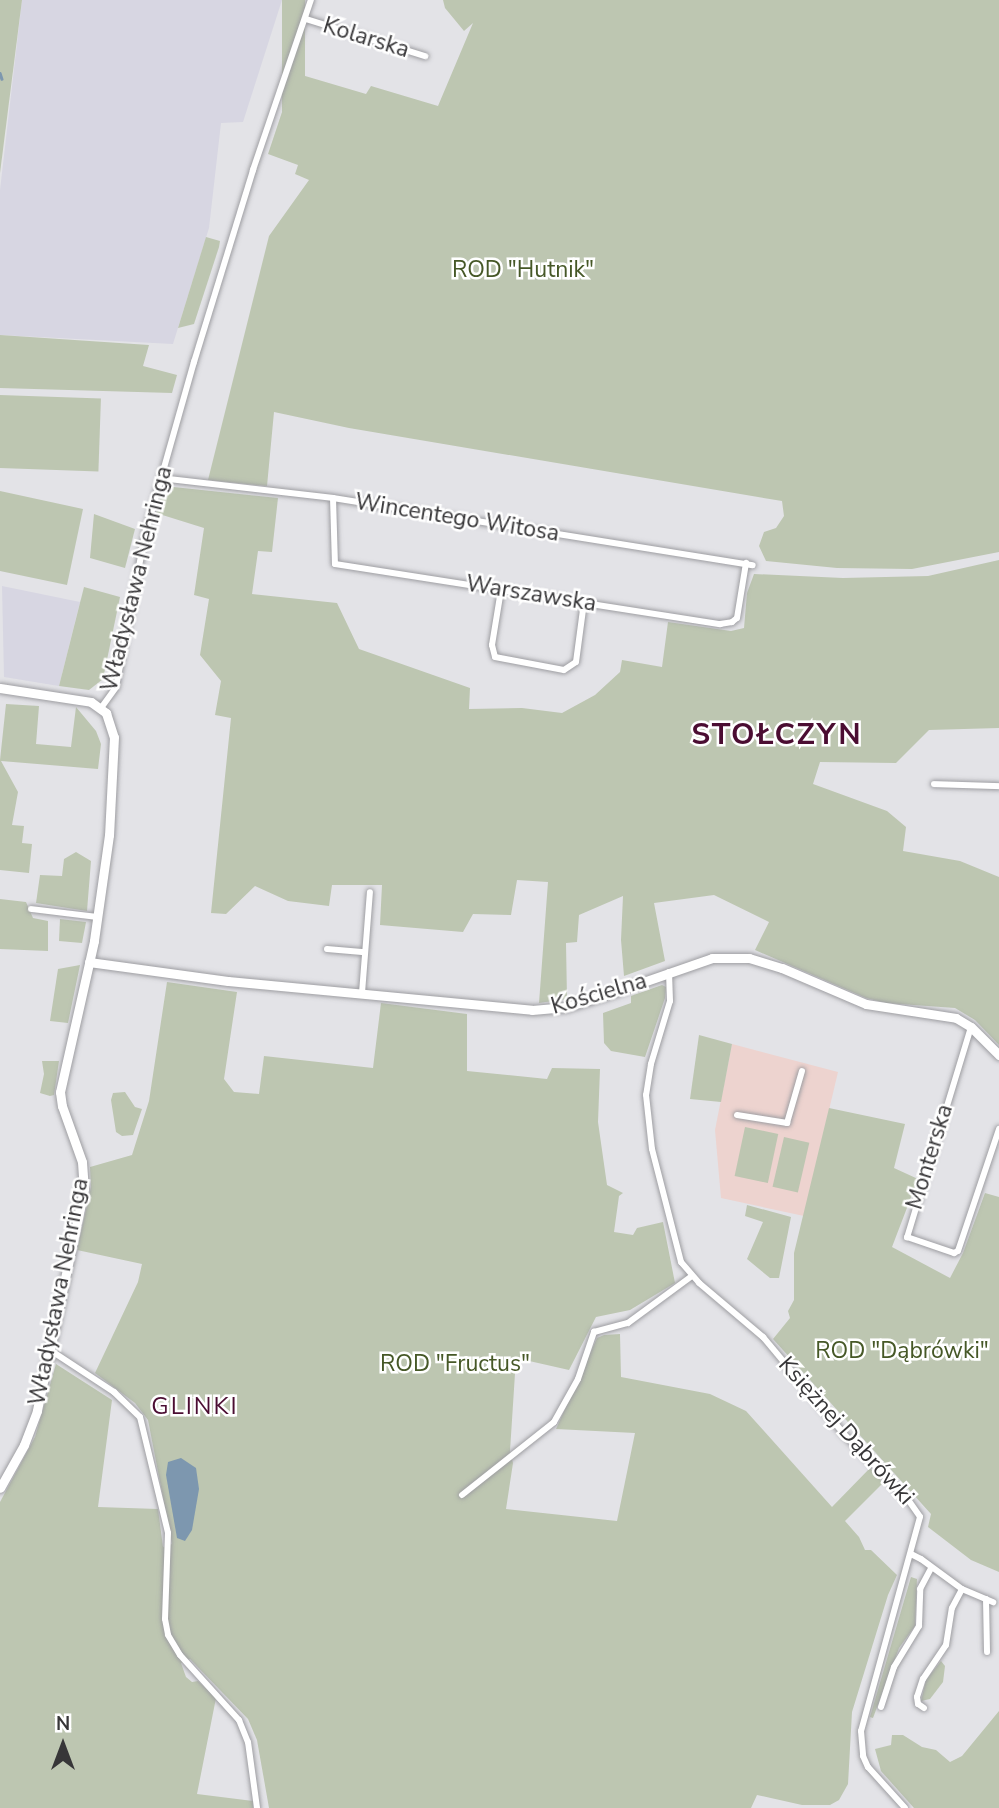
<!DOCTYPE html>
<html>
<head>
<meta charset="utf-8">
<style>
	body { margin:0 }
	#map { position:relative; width:999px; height:1808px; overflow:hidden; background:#e3e3e7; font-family:"Nunito Sans",sans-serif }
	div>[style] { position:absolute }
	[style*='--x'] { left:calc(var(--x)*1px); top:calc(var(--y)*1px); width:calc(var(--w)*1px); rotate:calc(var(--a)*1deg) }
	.built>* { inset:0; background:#d7d6e2 }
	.education>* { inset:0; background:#edd3cf }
	.green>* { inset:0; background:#bdc6b1; transform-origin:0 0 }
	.water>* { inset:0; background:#7d97af }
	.stream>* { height:2.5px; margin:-1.25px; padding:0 1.25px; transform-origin:1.25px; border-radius:1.25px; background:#7d97af }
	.roads { filter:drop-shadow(0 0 2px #9e9ea2) drop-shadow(0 0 2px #9e9ea2) }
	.street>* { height:6px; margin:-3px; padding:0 3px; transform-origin:3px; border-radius:3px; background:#fff }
	.secondary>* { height:9px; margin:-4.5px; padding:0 4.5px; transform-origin:4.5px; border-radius:4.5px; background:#fff }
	span { translate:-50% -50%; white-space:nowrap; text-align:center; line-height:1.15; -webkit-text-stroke:5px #fff; paint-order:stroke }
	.street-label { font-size:23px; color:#373638 }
	.park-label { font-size:23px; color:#465827 }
	.neighbourhood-label { font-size:24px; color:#4b0d32; letter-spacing:2px }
	.district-label { font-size:30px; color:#4b0d32; font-weight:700; letter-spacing:2px }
	.north { position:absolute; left:28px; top:1710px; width:70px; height:70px; -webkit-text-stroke:5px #fff; paint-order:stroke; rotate:0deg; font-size:19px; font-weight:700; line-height:28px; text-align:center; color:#373638 }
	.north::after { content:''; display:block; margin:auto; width:24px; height:32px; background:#373638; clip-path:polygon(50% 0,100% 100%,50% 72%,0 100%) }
</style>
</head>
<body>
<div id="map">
	<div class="built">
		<div style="clip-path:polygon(22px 0,282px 0,243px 122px,221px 123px,209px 228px,173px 344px,0 335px,0 190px)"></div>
		<div style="clip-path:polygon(2px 586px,80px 602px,59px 686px,4px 677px)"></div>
	</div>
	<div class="education">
		<div style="clip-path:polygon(732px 1044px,838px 1072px,804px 1216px,721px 1198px,715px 1130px)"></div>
	</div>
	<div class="green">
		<div style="clip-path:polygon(0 0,22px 0,0 173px)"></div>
		<div style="left:282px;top:0;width:23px;height:120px"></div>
		<div style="clip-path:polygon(443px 0,999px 0,999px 552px,912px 569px,837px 568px,766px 561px,759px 546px,764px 532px,776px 528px,784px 516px,782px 501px,349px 428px,274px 412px,267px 486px,208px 480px,269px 236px,309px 180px,295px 174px,298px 165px,268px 154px,295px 73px,366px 94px,371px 86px,438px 106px,473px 23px,464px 31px,445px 8px)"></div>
		<div style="clip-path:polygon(206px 237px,220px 241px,219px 247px,194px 324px,178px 328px)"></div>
		<div style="clip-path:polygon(0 335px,149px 345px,143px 366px,177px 375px,172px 393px,0 388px)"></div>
		<div style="left:0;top:395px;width:101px;height:73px;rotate:2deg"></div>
		<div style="clip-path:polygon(164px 486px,278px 498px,272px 552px,258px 551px,252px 594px,337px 603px,359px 649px,470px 688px,469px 709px,522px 708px,562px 713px,595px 695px,620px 672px,622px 660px,662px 667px,668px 622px,731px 631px,744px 628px,747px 593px,754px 574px,843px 578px,928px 576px,999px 560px,999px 728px,929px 730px,896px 763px,820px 762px,813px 784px,887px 811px,906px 827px,903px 851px,960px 861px,999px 877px,999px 1045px,975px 1020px,955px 1008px,886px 1003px,866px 998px,755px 950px,769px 922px,714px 895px,654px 903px,665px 961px,624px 976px,621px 940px,623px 896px,579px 915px,577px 942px,566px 943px,567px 999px,539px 1003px,548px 882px,517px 880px,511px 915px,473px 914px,463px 932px,380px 925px,382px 885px,332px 885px,329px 906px,288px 901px,255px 886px,226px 914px,211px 913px,231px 718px,215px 715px,221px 681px,200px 655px,209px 599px,194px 595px,204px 528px,156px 513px)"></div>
		<div style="clip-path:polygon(0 491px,83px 509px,67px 585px,0 571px)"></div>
		<div style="clip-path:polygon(94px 514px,135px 529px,125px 568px,90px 558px)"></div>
		<div style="clip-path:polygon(84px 587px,120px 597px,103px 679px,89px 690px,59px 686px)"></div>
		<div style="clip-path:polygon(6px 704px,39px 706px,36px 744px,71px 747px,76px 707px,96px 731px,101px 744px,98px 769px,1px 761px,18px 792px,12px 825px,24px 826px,22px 843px,32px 844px,29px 873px,0 870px,0 760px)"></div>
		<div style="clip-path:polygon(76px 852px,91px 861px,87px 911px,36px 903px,40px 875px,62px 876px,64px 859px)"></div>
		<div style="clip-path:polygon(0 899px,26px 902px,33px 918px,48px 921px,48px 951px,0 949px)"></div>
		<div style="clip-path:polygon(60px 919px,86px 922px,82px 943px,59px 941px)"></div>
		<div style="clip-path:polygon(80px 965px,68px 1023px,50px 1021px,58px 969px)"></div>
		<div style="clip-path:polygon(167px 982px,237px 992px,224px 1079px,234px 1092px,259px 1094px,264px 1056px,373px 1068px,381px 1003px,467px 1014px,467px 1071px,547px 1079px,552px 1068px,600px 1069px,598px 1122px,607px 1185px,623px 1193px,619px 1196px,614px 1232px,633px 1235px,637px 1228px,663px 1222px,675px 1283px,630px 1310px,596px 1317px,569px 1370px,516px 1358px,510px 1451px,513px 1463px,506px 1509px,617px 1521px,635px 1433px,556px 1429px,597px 1338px,604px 1335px,620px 1334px,621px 1377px,710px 1394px,746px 1411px,832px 1507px,870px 1468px,883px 1483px,845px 1521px,859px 1537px,865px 1550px,871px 1550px,897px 1575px,888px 1595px,852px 1712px,848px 1784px,839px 1800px,830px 1805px,802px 1805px,757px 1795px,751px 1808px,269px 1808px,257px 1740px,248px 1719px,190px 1659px,181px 1663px,186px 1677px,192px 1682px,198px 1681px,216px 1698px,197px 1794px,253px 1801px,253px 1808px,0 1808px,0 1502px,35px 1437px,56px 1364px,112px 1400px,98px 1507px,158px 1509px,163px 1547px,172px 1544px,148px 1420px,135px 1403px,95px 1373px,138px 1282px,142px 1264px,77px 1250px,91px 1187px,90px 1167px,132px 1155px,149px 1101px)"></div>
		<div style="clip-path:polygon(662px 985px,666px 987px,665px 998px,645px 1057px,611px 1051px,604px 1043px,603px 1013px,631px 1003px,631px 996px)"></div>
		<div style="clip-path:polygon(699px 1035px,732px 1044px,721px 1102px,690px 1099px)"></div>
		<div style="clip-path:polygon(42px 1061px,59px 1061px,54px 1095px,50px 1096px,40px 1093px,44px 1074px)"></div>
		<div style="clip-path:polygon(125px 1092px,135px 1107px,142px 1109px,133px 1135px,122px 1136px,116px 1132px,111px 1100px,113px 1093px)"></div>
		<div style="clip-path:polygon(829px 1108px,905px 1124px,894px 1168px,918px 1179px,892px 1247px,950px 1278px,963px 1253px,985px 1193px,999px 1197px,999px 1572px,971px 1560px,928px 1527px,931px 1514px,773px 1339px,790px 1318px,788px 1311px,794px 1300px,794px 1253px)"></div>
		<div style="left:745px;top:1127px;width:34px;height:50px;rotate:12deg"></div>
		<div style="left:784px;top:1137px;width:26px;height:51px;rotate:13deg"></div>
		<div style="clip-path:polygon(747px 1205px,791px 1217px,779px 1278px,770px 1278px,747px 1259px,763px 1222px,745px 1216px)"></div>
		<div style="clip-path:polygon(911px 1577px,917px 1579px,915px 1626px,899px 1648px,873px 1718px,870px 1717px)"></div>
		<div style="clip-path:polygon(941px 1661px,945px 1666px,943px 1682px,930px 1699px,921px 1701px,926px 1680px)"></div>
		<div style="clip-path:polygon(999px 1711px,999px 1808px,914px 1808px,881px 1771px,875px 1749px,891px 1745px,892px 1735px,903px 1735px,922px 1747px,936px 1750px,950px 1762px,962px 1756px)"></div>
	</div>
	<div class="water">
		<div style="clip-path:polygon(181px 1458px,196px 1468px,199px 1489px,192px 1530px,185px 1541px,177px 1538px,166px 1475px,168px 1462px)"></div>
	</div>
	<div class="stream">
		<div style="--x:0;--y:73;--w:6;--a:72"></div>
	</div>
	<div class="roads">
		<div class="street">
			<div style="--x:306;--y:19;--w:125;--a:17.3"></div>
			<div style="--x:161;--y:478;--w:173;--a:6.6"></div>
			<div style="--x:333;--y:498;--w:425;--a:9.1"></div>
			<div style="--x:333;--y:498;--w:66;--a:88.3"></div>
			<div style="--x:335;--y:564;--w:390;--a:8.9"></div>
			<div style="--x:720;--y:624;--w:12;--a:-9"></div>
			<div style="--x:732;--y:622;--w:6;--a:-39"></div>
			<div style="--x:737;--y:618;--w:56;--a:-80.7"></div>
			<div style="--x:501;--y:590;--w:56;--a:99.3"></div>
			<div style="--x:492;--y:645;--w:12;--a:76"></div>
			<div style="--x:495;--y:657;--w:70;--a:10.7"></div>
			<div style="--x:564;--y:670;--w:14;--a:-34"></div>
			<div style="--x:576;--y:662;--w:61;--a:-82.4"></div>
			<div style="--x:101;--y:708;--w:26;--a:-54"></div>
			<div style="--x:116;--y:687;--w:155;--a:-79.2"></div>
			<div style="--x:145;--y:535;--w:180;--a:-74.2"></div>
			<div style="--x:194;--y:362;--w:201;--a:-72.9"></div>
			<div style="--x:253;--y:170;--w:180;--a:-71.2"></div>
			<div style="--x:934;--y:784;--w:65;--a:1.8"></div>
			<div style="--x:31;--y:909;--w:66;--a:6.9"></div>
			<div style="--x:327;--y:949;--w:38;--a:5"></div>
			<div style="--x:669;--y:972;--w:29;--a:88"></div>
			<div style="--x:670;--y:1001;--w:66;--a:106.8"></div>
			<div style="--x:651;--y:1064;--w:31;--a:99"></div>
			<div style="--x:646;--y:1095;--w:54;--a:83.7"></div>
			<div style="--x:652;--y:1149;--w:117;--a:75.6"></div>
			<div style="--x:681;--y:1262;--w:28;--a:49"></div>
			<div style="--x:699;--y:1283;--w:84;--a:40.2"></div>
			<div style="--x:763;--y:1337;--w:126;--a:50.1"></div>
			<div style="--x:844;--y:1434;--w:93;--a:45.9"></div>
			<div style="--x:909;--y:1501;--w:19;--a:55"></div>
			<div style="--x:920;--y:1517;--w:222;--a:105.4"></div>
			<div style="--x:861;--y:1731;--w:25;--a:85"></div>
			<div style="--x:863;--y:1756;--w:12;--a:66"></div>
			<div style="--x:868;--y:1767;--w:55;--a:47.9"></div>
			<div style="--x:362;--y:993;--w:101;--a:-85.5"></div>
			<div style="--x:971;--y:1027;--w:220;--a:106.9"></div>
			<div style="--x:907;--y:1237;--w:50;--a:18.8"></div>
			<div style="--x:954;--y:1253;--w:4;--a:-27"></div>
			<div style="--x:958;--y:1251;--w:129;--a:-71.4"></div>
			<div style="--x:737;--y:1115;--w:51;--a:9.1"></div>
			<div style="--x:787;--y:1123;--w:54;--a:-73.9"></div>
			<div style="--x:50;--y:1350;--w:77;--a:33.3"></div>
			<div style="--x:114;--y:1392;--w:36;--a:44"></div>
			<div style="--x:140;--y:1417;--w:119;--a:76.4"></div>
			<div style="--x:168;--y:1533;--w:86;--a:92"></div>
			<div style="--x:165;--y:1619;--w:16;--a:79"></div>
			<div style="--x:168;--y:1635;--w:23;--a:59"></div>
			<div style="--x:180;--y:1655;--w:88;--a:47.8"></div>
			<div style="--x:239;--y:1720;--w:24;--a:68"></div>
			<div style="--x:248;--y:1742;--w:67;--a:82.2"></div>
			<div style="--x:462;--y:1495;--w:117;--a:-38.4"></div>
			<div style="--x:554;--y:1422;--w:49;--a:-60.8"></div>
			<div style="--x:578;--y:1379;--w:50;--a:-71.2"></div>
			<div style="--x:594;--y:1332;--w:35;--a:-15"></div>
			<div style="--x:628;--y:1323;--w:79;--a:-36.3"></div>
			<div style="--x:911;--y:1554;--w:11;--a:27"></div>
			<div style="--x:921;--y:1559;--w:51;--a:36.2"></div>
			<div style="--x:962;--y:1589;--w:34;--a:23"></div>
			<div style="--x:986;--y:1599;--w:53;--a:88.9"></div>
			<div style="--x:881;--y:1707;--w:42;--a:-72"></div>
			<div style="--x:894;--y:1667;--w:48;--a:-58.6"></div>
			<div style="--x:919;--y:1626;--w:37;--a:-88"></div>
			<div style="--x:920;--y:1589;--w:24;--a:-62"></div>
			<div style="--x:924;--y:1708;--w:7;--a:-146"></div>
			<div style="--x:918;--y:1704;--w:7;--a:-98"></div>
			<div style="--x:917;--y:1697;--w:19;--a:-72"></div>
			<div style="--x:923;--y:1679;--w:41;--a:-55.9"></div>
			<div style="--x:946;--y:1645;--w:37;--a:-81"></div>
			<div style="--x:952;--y:1608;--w:21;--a:-62"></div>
		</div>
		<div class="secondary">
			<div style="--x:0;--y:688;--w:92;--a:8.7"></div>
			<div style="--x:91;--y:702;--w:19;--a:36"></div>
			<div style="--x:106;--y:713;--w:25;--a:72"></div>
			<div style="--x:114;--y:737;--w:98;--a:92.9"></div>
			<div style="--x:109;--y:835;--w:107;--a:98.1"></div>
			<div style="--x:94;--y:941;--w:155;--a:102.7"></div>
			<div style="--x:60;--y:1092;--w:14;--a:82"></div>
			<div style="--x:62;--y:1106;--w:59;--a:70.3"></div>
			<div style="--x:82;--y:1162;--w:27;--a:86"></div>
			<div style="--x:84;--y:1189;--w:227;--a:102"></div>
			<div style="--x:37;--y:1411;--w:36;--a:111"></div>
			<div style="--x:24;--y:1445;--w:49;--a:119.2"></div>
			<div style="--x:89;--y:962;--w:140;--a:7.8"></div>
			<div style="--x:228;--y:981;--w:305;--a:5.4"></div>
			<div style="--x:532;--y:1010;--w:34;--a:-5"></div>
			<div style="--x:566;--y:1007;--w:39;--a:-17"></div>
			<div style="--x:603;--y:996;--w:115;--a:-19.2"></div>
			<div style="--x:712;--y:958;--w:37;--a:0"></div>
			<div style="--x:749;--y:958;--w:34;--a:17"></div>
			<div style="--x:782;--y:968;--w:91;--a:23.2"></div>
			<div style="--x:866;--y:1004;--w:91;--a:8.8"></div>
			<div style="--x:956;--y:1018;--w:17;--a:31"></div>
			<div style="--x:971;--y:1027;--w:40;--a:45"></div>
		</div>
	</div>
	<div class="street-label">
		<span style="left:366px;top:38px;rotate:17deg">Kolarska</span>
		<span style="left:457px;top:518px;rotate:9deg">Wincentego Witosa</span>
		<span style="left:137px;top:579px;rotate:-76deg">Władysława Nehringa</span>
		<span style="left:531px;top:594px;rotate:9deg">Warszawska</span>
		<span style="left:599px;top:994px;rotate:-16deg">Kościelna</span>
		<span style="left:930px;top:1157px;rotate:-73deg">Monterska</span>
		<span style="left:59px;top:1292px;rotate:-79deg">Władysława Nehringa</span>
		<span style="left:846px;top:1431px;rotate:48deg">Księżnej Dąbrówki</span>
	</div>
	<div class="park-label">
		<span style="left:523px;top:270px">ROD "Hutnik"</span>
		<span style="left:902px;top:1351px">ROD "Dąbrówki"</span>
		<span style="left:455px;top:1364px">ROD "Fructus"</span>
	</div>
	<div class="neighbourhood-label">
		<span style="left:195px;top:1407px">GLINKI</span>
	</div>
	<div class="district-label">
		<span style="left:777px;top:735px">STOŁCZYN</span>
	</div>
	<div class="north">N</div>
</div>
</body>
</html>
